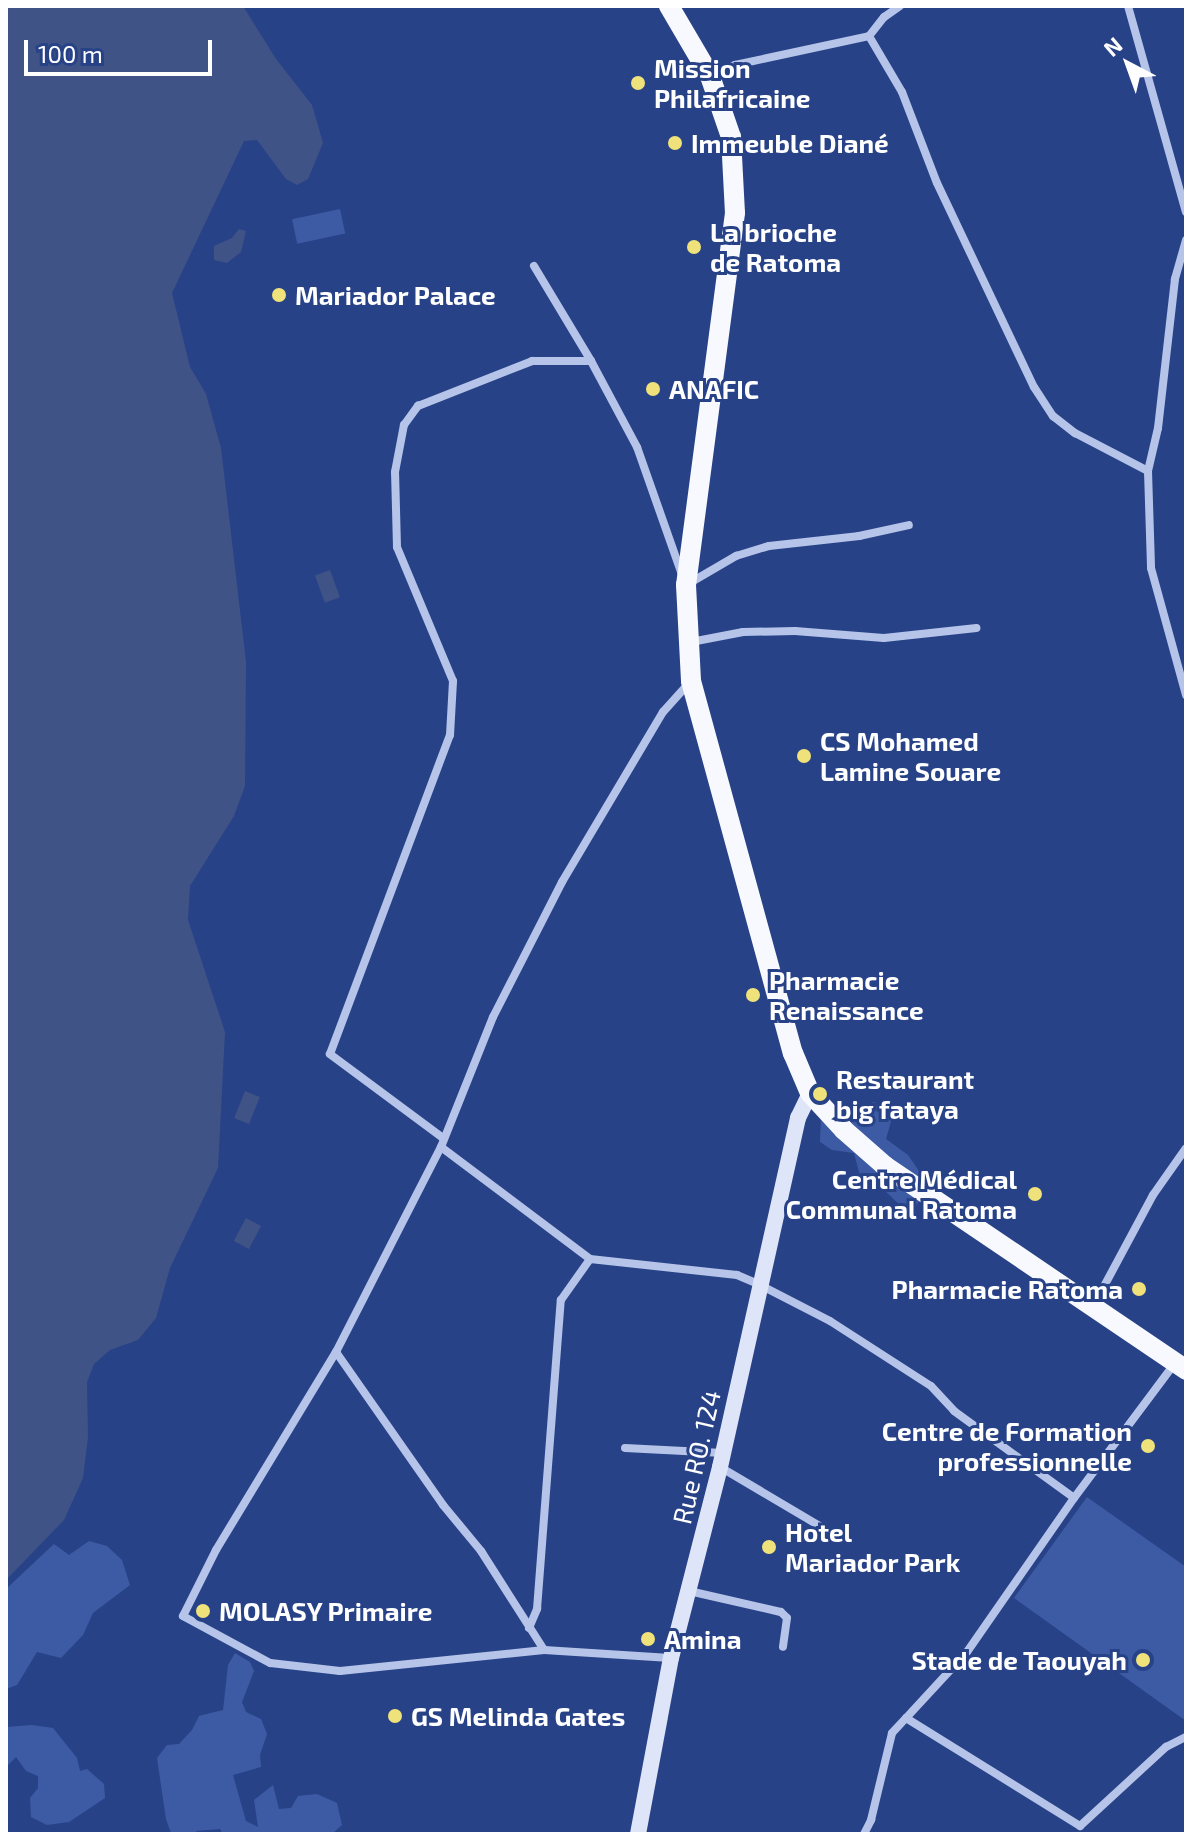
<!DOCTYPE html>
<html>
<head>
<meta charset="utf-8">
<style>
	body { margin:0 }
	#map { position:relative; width:1192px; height:1840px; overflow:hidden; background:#284288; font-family:"Exo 2",sans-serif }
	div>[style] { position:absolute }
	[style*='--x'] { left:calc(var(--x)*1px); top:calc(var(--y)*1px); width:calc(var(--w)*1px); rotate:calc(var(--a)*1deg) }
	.green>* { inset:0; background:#3d5ba4; transform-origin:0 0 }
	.water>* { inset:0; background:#405387; transform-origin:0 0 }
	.street>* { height:8px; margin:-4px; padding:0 4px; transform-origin:4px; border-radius:4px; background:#b5c4e8 }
	.secondary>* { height:16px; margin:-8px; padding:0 8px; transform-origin:8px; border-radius:8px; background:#dfe5f8 }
	.primary>* { height:20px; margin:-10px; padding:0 10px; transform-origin:10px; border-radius:10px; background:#f7f9fe }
	.dots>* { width:22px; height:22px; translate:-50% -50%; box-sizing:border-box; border:4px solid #284288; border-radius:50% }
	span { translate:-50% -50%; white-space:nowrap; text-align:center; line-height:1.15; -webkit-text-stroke:6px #284288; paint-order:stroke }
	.poi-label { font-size:26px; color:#fff; font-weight:700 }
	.left { translate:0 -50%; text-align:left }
	.right { translate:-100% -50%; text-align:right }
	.street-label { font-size:26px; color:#fff }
	.frame { position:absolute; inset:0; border:8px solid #fff; pointer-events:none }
	.north { position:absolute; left:1088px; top:24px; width:80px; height:80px; -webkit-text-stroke:6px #284288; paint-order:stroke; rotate:319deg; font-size:22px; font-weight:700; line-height:32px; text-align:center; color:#fff }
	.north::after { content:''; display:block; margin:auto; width:28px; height:36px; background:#fff; clip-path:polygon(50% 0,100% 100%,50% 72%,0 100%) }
	.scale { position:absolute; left:24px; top:40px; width:188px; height:36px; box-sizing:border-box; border:4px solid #fff; border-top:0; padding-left:10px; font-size:24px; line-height:28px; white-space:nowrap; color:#fff; -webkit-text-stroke:6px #284288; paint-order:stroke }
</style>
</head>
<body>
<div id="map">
	<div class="green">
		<div style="left:340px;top:209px;width:25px;height:49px;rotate:78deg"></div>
		<div style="clip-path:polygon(874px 1102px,894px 1111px,886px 1139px,908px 1155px,928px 1184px,914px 1210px,903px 1208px,883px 1189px,863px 1187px,854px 1153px,832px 1150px,820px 1142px,821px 1116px,833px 1107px,847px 1112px)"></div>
		<div style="clip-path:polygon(1087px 1497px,1186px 1567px,1186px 1721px,1014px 1598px)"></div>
		<div style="clip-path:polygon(89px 1541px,107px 1546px,122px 1560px,130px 1585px,93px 1613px,83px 1635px,61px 1658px,37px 1652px,17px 1685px,6px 1689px,6px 1589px,54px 1544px,69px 1555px)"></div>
		<div style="clip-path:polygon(235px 1653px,250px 1662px,254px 1671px,242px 1702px,246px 1712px,261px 1719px,267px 1734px,260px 1755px,261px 1767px,233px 1775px,246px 1821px,258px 1827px,254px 1800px,273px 1785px,279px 1809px,291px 1808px,298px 1796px,317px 1794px,337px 1803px,342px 1825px,332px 1834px,223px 1834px,220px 1829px,196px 1831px,198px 1834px,171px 1833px,166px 1819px,157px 1758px,167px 1745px,179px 1744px,192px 1730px,199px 1716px,223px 1710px,228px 1665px)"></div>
		<div style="clip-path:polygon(32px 1725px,53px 1728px,77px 1758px,80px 1771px,87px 1769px,104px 1784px,105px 1798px,69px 1822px,47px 1825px,31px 1817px,30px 1798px,38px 1788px,38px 1776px,26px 1771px,16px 1757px,6px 1767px,6px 1727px)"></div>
	</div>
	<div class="water">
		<div style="clip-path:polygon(6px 6px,243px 6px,276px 59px,312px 105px,323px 143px,308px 179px,297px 185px,286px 179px,257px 140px,244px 141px,172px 293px,190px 367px,206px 394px,221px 448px,246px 662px,245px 786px,234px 816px,190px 886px,188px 920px,225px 1032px,218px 1168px,170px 1268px,156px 1318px,138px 1340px,110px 1350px,94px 1364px,87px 1382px,88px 1437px,83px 1478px,64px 1520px,6px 1580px)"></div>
		<div style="clip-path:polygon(239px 229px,246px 231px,241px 252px,227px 263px,214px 260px,214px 246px,232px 238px)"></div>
		<div style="left:330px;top:570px;width:29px;height:16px;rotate:70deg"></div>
		<div style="left:245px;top:1091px;width:16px;height:29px;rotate:22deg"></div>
		<div style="left:246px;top:1218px;width:17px;height:26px;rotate:28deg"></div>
	</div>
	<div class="street">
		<div style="--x:900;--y:6;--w:19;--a:145"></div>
		<div style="--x:884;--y:17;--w:24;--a:128"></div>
		<div style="--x:869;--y:36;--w:65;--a:59.5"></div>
		<div style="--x:902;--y:92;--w:97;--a:69"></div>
		<div style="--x:937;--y:183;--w:226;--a:64.6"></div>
		<div style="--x:1034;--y:387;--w:35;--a:57"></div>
		<div style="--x:1053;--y:416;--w:28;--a:38"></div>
		<div style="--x:1075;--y:433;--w:82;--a:27.5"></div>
		<div style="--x:1128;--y:6;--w:214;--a:74.3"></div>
		<div style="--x:711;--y:75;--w:26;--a:-23"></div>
		<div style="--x:735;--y:65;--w:137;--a:-12.2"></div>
		<div style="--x:1186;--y:240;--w:41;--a:105.8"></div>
		<div style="--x:1175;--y:279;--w:150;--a:96.5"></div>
		<div style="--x:1158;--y:428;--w:44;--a:103.1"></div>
		<div style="--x:1148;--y:471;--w:97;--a:88.2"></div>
		<div style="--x:1151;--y:568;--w:132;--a:74.6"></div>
		<div style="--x:534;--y:266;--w:111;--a:59"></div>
		<div style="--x:688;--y:584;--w:56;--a:-30.3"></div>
		<div style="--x:736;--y:556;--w:34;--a:-17"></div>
		<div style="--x:769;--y:546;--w:91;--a:-6.3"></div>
		<div style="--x:859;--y:536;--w:51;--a:-12.4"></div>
		<div style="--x:691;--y:642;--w:53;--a:-10.9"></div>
		<div style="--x:743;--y:632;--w:52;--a:-1.1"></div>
		<div style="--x:795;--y:631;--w:89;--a:4.5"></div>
		<div style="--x:884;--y:638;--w:93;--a:-6.2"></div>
		<div style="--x:443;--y:1138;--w:141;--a:-143.4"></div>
		<div style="--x:330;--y:1054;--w:341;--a:-69.4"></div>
		<div style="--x:450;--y:735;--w:54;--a:-86.8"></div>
		<div style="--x:453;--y:681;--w:145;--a:-112.7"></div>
		<div style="--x:397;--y:547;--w:75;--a:-91.5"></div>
		<div style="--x:395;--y:472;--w:48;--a:-79.2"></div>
		<div style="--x:404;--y:425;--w:24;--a:-54"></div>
		<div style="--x:418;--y:406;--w:123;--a:-21.5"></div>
		<div style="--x:532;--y:361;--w:59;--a:0"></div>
		<div style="--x:591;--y:361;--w:98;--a:61.9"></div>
		<div style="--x:637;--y:447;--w:136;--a:70.6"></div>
		<div style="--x:441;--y:1147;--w:186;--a:36.9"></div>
		<div style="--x:1094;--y:1305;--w:125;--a:-61.8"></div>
		<div style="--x:1153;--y:1195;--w:57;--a:-54.9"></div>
		<div style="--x:336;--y:1352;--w:187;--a:55"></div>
		<div style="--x:443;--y:1505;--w:60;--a:50.4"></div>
		<div style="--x:481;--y:1551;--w:117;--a:57.5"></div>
		<div style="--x:1175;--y:1363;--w:169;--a:126.8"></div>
		<div style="--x:1074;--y:1498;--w:188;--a:124.8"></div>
		<div style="--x:967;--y:1652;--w:90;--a:132.7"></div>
		<div style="--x:906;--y:1718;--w:205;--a:31.8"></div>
		<div style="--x:1080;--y:1826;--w:117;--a:-42.6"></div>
		<div style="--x:1166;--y:1747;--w:22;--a:-27"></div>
		<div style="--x:625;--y:1448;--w:98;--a:2.9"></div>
		<div style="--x:720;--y:1467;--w:120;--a:30.6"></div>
		<div style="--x:689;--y:1591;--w:94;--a:12.9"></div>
		<div style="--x:781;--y:1612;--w:8;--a:45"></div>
		<div style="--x:787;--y:1618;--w:29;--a:98"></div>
		<div style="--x:529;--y:1628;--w:21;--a:-67"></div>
		<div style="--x:537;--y:1609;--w:310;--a:-85.6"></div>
		<div style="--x:561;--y:1300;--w:50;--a:-54.7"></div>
		<div style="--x:590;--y:1259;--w:148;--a:6.2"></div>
		<div style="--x:737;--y:1275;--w:23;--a:23"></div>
		<div style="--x:758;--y:1284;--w:81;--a:27.2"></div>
		<div style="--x:830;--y:1321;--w:120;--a:32.8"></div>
		<div style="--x:931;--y:1386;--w:34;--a:47"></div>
		<div style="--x:954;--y:1411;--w:148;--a:35.9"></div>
		<div style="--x:670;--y:1658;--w:126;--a:-176.4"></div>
		<div style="--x:544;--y:1650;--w:205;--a:174.1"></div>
		<div style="--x:340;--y:1671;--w:70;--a:-173.5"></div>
		<div style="--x:270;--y:1663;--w:99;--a:-151.6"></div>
		<div style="--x:183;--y:1616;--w:74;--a:-63.4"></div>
		<div style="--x:216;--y:1550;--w:232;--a:-58.8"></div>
		<div style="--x:336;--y:1352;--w:230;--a:-62.9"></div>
		<div style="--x:441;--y:1147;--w:140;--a:-68.2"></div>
		<div style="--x:493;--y:1017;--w:152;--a:-62.9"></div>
		<div style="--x:562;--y:882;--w:198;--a:-59.3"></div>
		<div style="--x:663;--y:712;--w:40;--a:-48"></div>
		<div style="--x:864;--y:1834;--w:16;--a:-63"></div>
		<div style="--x:871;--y:1820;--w:89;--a:-76.4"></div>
		<div style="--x:892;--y:1733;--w:21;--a:-47"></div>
	</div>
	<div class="secondary">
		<div style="--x:638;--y:1834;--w:179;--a:-79.4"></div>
		<div style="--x:671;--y:1658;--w:197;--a:-75.6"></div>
		<div style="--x:720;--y:1467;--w:358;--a:-77.4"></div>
		<div style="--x:798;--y:1118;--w:28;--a:-64"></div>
	</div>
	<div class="primary">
		<div style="--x:669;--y:6;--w:81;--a:59.6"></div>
		<div style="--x:710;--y:76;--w:65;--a:71"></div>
		<div style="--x:731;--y:137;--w:76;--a:87"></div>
		<div style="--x:735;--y:213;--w:375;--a:97.5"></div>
		<div style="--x:686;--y:585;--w:96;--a:87"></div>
		<div style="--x:691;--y:681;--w:386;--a:74.7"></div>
		<div style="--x:793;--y:1053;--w:43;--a:67"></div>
		<div style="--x:810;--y:1093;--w:50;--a:47.4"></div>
		<div style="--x:844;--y:1130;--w:55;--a:41.3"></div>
		<div style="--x:885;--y:1166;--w:364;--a:34.1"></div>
	</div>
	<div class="dots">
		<div style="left:638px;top:83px;background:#f0e27b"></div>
		<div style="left:675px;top:143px;background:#f0e27b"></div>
		<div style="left:694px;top:247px;background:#f0e27b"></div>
		<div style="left:279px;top:295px;background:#f0e27b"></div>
		<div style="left:653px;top:389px;background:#f0e27b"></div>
		<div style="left:804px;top:756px;background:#f0e27b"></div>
		<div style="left:753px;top:995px;background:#f0e27b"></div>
		<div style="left:820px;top:1094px;background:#f0e27b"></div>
		<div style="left:1035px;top:1194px;background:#f0e27b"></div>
		<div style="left:1139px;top:1289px;background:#f0e27b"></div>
		<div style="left:1148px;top:1446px;background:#f0e27b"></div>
		<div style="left:769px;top:1547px;background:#f0e27b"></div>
		<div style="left:203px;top:1611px;background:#f0e27b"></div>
		<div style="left:648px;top:1639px;background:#f0e27b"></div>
		<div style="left:1143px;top:1660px;background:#f0e27b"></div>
		<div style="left:395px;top:1716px;background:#f0e27b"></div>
	</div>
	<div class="poi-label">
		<span class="left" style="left:654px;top:83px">Mission<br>Philafricaine</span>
		<span class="left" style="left:691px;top:143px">Immeuble Diané</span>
		<span class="left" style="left:710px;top:247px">La brioche<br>de Ratoma</span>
		<span class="left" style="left:295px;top:295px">Mariador Palace</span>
		<span class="left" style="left:669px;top:389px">ANAFIC</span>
		<span class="left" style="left:820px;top:756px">CS Mohamed<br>Lamine Souare</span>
		<span class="left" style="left:769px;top:995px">Pharmacie<br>Renaissance</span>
		<span class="left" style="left:836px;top:1094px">Restaurant<br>big fataya</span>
		<span class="right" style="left:1017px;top:1194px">Centre Médical<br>Communal Ratoma</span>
		<span class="right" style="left:1123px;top:1289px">Pharmacie Ratoma</span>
		<span class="right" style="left:1132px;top:1446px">Centre de Formation<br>professionnelle</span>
		<span class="left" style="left:785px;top:1547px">Hotel<br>Mariador Park</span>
		<span class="left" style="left:219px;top:1611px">MOLASY Primaire</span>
		<span class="left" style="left:664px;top:1639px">Amina</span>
		<span class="right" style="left:1127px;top:1660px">Stade de Taouyah</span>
		<span class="left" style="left:411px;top:1716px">GS Melinda Gates</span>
	</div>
	<div class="street-label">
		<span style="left:696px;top:1457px;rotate:-77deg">Rue RO. 124</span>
	</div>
	<div class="frame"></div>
	<div class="north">N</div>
	<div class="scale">100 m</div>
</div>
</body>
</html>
